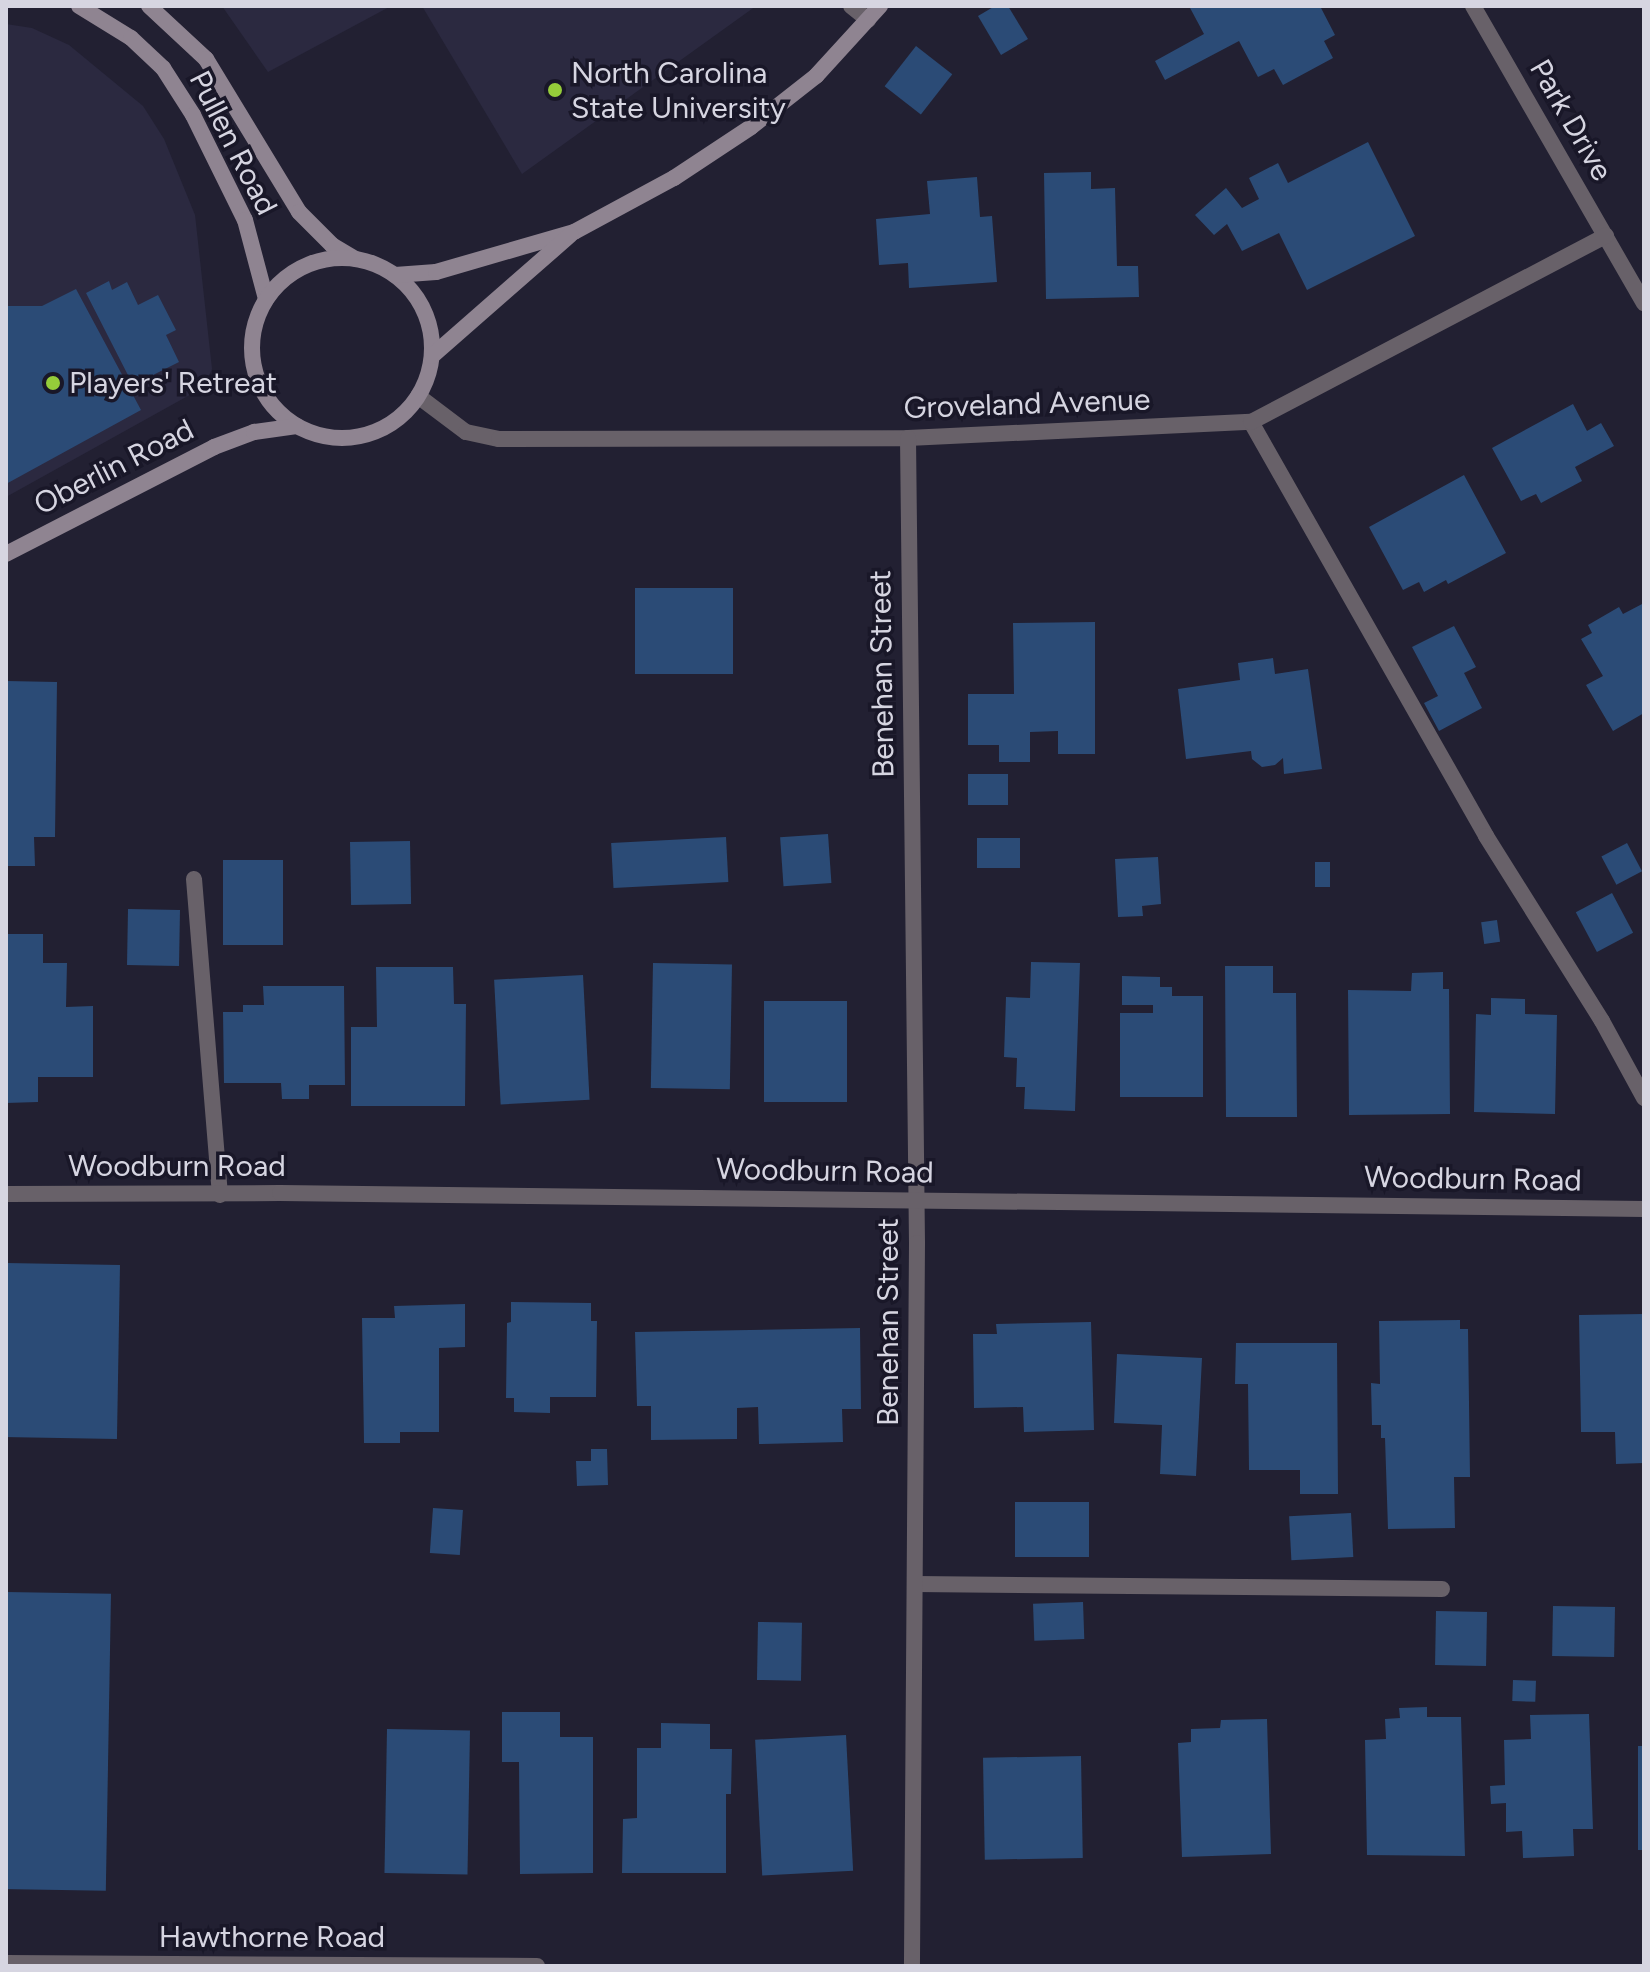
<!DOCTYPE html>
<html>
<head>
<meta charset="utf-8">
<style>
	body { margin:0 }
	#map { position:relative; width:1650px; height:1972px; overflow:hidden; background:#222032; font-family:Figtree,sans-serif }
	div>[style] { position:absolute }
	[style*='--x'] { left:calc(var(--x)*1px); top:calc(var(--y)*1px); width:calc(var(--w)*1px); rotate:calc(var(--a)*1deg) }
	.built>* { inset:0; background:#2b2940 }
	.building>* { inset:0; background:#2b4b76; transform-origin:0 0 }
	.lane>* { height:16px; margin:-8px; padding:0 8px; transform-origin:8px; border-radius:8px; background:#686169 }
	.street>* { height:16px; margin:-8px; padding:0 8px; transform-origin:8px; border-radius:8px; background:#686169 }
	.secondary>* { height:16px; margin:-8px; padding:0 8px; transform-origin:8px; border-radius:8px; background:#8f8491 }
	.secondary>.ring { margin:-8px; padding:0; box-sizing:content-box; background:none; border:16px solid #8f8491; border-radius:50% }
	.dots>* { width:22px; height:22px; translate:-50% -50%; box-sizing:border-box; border:4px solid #191728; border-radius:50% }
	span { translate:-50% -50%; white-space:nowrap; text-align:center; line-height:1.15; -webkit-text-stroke:7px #191728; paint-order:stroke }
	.poi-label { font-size:30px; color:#d6d5e1 }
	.left { translate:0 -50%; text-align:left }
	.street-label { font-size:30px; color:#d6d5e1 }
	.frame { position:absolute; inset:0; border:8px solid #d6d5e1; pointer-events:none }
</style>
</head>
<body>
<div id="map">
	<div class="built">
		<div style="clip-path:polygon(222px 6px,391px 6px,268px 72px)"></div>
		<div style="clip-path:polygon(422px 6px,756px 6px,522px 174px)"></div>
		<div style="clip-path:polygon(6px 24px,32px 28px,69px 45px,143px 106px,164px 139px,195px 215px,212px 369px,204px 387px,6px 497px)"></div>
	</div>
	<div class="building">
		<div style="clip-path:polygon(995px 6px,1008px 6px,1028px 39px,1001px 55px,978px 16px)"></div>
		<div style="clip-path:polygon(1189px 6px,1320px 6px,1335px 35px,1324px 41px,1333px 58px,1283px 85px,1274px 69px,1258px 77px,1239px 41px,1165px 80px,1155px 61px,1204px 34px)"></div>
		<div style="left:916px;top:46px;width:46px;height:51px;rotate:38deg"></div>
		<div style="clip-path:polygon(1368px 142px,1415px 236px,1307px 290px,1279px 233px,1242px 251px,1227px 224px,1214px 235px,1195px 215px,1226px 188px,1242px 208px,1259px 199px,1249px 178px,1278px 163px,1288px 183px)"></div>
		<div style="clip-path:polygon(1091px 172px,1091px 189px,1115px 188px,1117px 266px,1138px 266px,1139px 297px,1046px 299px,1044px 173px)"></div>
		<div style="clip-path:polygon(977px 177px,980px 217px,992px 216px,997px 282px,909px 288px,908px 263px,879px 265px,876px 219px,930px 214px,927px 181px)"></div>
		<div style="clip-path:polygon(109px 281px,112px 290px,127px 282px,138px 305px,158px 295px,176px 330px,166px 335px,179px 362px,133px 385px,86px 293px)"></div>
		<div style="clip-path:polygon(76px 289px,141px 410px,6px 484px,6px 306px,42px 306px)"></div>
		<div style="clip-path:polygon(1573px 404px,1587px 431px,1601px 423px,1614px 446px,1575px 467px,1582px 481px,1541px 503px,1536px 494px,1521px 501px,1492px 448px)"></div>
		<div style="clip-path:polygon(1464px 475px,1506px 553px,1448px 584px,1446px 580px,1424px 592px,1419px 582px,1403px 590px,1369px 527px)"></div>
		<div style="left:635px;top:588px;width:98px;height:86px"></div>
		<div style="clip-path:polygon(1644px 603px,1644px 713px,1613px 731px,1586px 685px,1603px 676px,1581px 639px,1592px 633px,1588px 625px,1619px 607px,1623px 614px)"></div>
		<div style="clip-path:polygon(1095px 622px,1095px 754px,1058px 754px,1058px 731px,1030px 732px,1030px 762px,999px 762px,999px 745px,968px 745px,968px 694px,1014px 694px,1013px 623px)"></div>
		<div style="clip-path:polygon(1454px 626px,1476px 667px,1464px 673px,1482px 708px,1439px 731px,1424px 703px,1438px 696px,1412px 647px)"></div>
		<div style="clip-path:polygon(1273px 658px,1275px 674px,1308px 669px,1322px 769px,1284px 774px,1283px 758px,1275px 765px,1262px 767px,1252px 759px,1251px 751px,1186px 759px,1178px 689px,1240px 680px,1238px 663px)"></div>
		<div style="clip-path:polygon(6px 681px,57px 682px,55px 837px,34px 837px,35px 866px,6px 866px)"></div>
		<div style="left:968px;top:774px;width:40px;height:31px"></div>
		<div style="left:828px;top:834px;width:49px;height:48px;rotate:86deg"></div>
		<div style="left:726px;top:837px;width:45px;height:115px;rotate:87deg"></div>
		<div style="left:977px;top:838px;width:43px;height:30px"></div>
		<div style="left:410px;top:841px;width:63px;height:60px;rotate:89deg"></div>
		<div style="left:1627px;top:843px;width:32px;height:29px;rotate:62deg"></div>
		<div style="clip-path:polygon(1158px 857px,1161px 904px,1142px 906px,1143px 916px,1118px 917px,1115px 859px)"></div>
		<div style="left:223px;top:860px;width:60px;height:85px"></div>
		<div style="left:1315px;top:862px;width:15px;height:25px"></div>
		<div style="left:1612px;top:893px;width:45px;height:41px;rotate:62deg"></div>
		<div style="left:128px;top:909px;width:52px;height:56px;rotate:1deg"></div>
		<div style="left:1497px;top:920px;width:22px;height:16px;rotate:82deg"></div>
		<div style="clip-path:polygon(6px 934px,43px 934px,43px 963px,67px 963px,66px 1007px,93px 1006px,93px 1077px,38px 1077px,38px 1102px,6px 1103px)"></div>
		<div style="clip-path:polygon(1031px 962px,1080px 963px,1075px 1111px,1024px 1109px,1025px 1087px,1016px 1087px,1017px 1058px,1004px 1057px,1006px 997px,1030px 998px)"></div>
		<div style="left:653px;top:963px;width:79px;height:125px;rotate:1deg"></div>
		<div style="clip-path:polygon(1225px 966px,1273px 966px,1273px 993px,1296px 993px,1297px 1117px,1226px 1117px)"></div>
		<div style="clip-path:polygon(376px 967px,453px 967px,454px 1004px,466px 1004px,465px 1106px,351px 1106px,351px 1027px,377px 1027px)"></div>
		<div style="clip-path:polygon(1443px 972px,1443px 989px,1449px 989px,1450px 1114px,1349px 1115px,1348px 990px,1411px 991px,1412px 973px)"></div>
		<div style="left:583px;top:975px;width:125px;height:89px;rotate:87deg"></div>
		<div style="clip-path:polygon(1122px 976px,1160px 977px,1160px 987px,1172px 987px,1172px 996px,1203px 996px,1203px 1097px,1120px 1097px,1120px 1013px,1153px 1013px,1153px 1005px,1122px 1005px)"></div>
		<div style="clip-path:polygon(263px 986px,344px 986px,345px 1085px,309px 1085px,309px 1099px,282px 1099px,281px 1083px,224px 1083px,223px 1012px,243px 1012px,243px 1005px,264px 1005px)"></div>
		<div style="clip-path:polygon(1491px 998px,1525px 999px,1525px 1014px,1557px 1015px,1555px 1114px,1474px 1112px,1476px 1014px,1491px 1015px)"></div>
		<div style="left:764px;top:1001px;width:83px;height:101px"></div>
		<div style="left:6px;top:1263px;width:114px;height:174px;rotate:1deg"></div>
		<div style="clip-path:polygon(511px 1302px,591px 1303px,591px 1321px,597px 1321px,596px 1397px,550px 1397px,550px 1413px,514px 1412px,514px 1398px,506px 1398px,507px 1323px,511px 1322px)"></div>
		<div style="clip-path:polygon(465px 1304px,465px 1347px,439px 1348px,439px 1432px,400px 1432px,400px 1443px,364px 1443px,362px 1318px,395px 1318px,394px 1306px)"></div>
		<div style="clip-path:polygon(1644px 1314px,1644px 1463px,1616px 1464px,1615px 1432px,1581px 1432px,1579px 1315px)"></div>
		<div style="clip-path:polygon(1460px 1320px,1460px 1329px,1468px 1329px,1470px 1477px,1454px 1477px,1455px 1528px,1388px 1529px,1385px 1438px,1381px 1438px,1381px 1425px,1372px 1425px,1371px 1383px,1380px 1384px,1379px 1321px)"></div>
		<div style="clip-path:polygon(1091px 1322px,1094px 1430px,1024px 1432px,1023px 1407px,974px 1408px,973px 1334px,997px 1334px,996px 1324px)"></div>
		<div style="clip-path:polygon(860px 1328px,861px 1409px,842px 1409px,843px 1442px,759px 1444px,758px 1407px,737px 1408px,737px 1439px,651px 1440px,651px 1406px,637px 1406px,635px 1332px)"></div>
		<div style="clip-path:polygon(1236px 1343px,1337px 1343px,1338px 1494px,1300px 1494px,1300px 1470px,1249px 1470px,1248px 1384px,1235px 1384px)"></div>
		<div style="clip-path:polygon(1117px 1354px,1202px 1358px,1196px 1476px,1160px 1474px,1162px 1425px,1114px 1423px)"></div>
		<div style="clip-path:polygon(591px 1449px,607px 1449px,608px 1485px,577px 1486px,576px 1461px,591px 1461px)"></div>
		<div style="left:1089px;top:1502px;width:55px;height:74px;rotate:90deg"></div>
		<div style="left:433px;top:1508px;width:30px;height:45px;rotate:4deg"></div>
		<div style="left:1351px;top:1513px;width:44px;height:62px;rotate:87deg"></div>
		<div style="left:6px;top:1592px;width:105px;height:297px;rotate:1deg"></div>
		<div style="left:1083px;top:1602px;width:37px;height:50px;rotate:88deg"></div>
		<div style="left:1553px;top:1606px;width:62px;height:50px;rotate:1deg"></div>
		<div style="left:1436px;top:1611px;width:51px;height:54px;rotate:1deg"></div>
		<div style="left:758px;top:1622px;width:44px;height:58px;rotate:1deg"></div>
		<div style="left:1513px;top:1680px;width:23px;height:21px;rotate:2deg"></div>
		<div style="clip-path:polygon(1427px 1707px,1427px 1717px,1461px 1717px,1465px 1856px,1367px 1855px,1365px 1740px,1386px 1739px,1385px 1719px,1400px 1718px,1399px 1708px)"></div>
		<div style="clip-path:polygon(502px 1712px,560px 1712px,560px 1737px,593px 1737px,593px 1873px,520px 1874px,519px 1762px,502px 1762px)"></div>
		<div style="clip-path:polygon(1589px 1714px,1593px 1829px,1573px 1829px,1574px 1856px,1523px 1858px,1522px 1831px,1506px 1832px,1506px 1803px,1491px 1804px,1490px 1786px,1505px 1785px,1504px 1740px,1531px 1739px,1530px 1715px)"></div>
		<div style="clip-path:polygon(1267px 1719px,1271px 1854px,1182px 1857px,1178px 1743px,1191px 1742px,1191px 1729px,1220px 1728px,1221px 1720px)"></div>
		<div style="clip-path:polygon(661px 1723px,710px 1724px,710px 1749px,732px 1749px,731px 1794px,726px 1794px,726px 1873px,622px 1873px,623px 1819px,637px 1818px,637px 1748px,661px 1748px)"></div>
		<div style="left:387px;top:1729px;width:83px;height:144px;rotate:1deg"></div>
		<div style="left:846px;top:1735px;width:136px;height:91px;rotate:87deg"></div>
		<div style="left:1638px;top:1746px;width:6px;height:104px"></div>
		<div style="left:1081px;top:1756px;width:102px;height:98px;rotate:89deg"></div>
	</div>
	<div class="lane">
		<div style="--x:851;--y:6;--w:22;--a:39"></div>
		<div style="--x:1251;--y:422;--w:476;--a:60.4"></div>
		<div style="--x:1486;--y:836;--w:218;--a:57.9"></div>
		<div style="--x:1602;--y:1021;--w:88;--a:61.4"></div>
		<div style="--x:194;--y:879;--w:317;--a:85.3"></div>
		<div style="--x:915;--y:1584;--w:527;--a:0.54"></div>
	</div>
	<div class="street">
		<div style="--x:1473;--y:6;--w:343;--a:60.1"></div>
		<div style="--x:418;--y:396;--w:60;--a:36.9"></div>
		<div style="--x:466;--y:432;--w:34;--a:12"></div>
		<div style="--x:499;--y:439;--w:409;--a:-0.1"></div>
		<div style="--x:908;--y:438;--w:343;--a:-2.7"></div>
		<div style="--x:1251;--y:422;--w:401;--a:-27.7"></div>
		<div style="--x:908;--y:438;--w:805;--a:89.36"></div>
		<div style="--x:917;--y:1243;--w:723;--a:90.4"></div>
		<div style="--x:6;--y:1194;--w:274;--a:-0.2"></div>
		<div style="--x:280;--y:1193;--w:1364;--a:0.67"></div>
		<div style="--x:6;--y:1963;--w:531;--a:0.32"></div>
	</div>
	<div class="secondary">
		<div style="--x:79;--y:6;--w:61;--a:31.6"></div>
		<div style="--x:131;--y:38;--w:44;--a:43.2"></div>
		<div style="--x:163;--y:68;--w:56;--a:57.4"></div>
		<div style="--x:193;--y:115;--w:117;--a:63.7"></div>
		<div style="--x:245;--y:220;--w:82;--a:75.1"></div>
		<div style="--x:149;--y:6;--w:78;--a:42.9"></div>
		<div style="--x:206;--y:59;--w:179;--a:58.7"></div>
		<div style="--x:299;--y:212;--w:47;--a:45"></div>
		<div style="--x:332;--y:245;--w:26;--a:31"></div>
		<div class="ring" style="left:252px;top:258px;width:164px;height:164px"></div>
		<div style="--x:395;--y:275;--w:41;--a:-4.2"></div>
		<div style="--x:436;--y:272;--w:144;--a:-16.2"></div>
		<div style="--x:574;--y:232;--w:114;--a:-28.4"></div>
		<div style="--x:674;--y:178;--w:92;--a:-33.5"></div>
		<div style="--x:751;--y:127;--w:83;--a:-38.1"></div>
		<div style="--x:816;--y:76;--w:95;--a:-47.6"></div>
		<div style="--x:432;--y:356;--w:184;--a:-41.2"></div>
		<div style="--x:6;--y:554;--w:234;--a:-27.2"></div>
		<div style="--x:214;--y:447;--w:43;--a:-20.6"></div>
		<div style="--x:254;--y:432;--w:43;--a:-7.9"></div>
	</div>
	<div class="dots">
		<div style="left:555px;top:90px;background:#95cc3a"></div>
		<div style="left:53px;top:383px;background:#95cc3a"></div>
	</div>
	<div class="poi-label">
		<span class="left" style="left:571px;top:90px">North Carolina<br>State University</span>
		<span class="left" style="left:69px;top:383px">Players' Retreat</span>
	</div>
	<div class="street-label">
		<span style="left:1571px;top:120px;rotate:60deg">Park Drive</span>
		<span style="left:233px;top:143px;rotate:63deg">Pullen Road</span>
		<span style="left:1027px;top:404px;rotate:-2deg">Groveland Avenue</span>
		<span style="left:114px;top:467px;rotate:-27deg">Oberlin Road</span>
		<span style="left:882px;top:674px;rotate:-91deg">Benehan Street</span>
		<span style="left:177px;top:1166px">Woodburn Road</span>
		<span style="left:825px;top:1171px;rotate:1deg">Woodburn Road</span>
		<span style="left:1473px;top:1179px;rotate:1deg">Woodburn Road</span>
		<span style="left:888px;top:1322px;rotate:-90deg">Benehan Street</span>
		<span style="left:272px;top:1937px">Hawthorne Road</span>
	</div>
	<div class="frame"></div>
</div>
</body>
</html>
